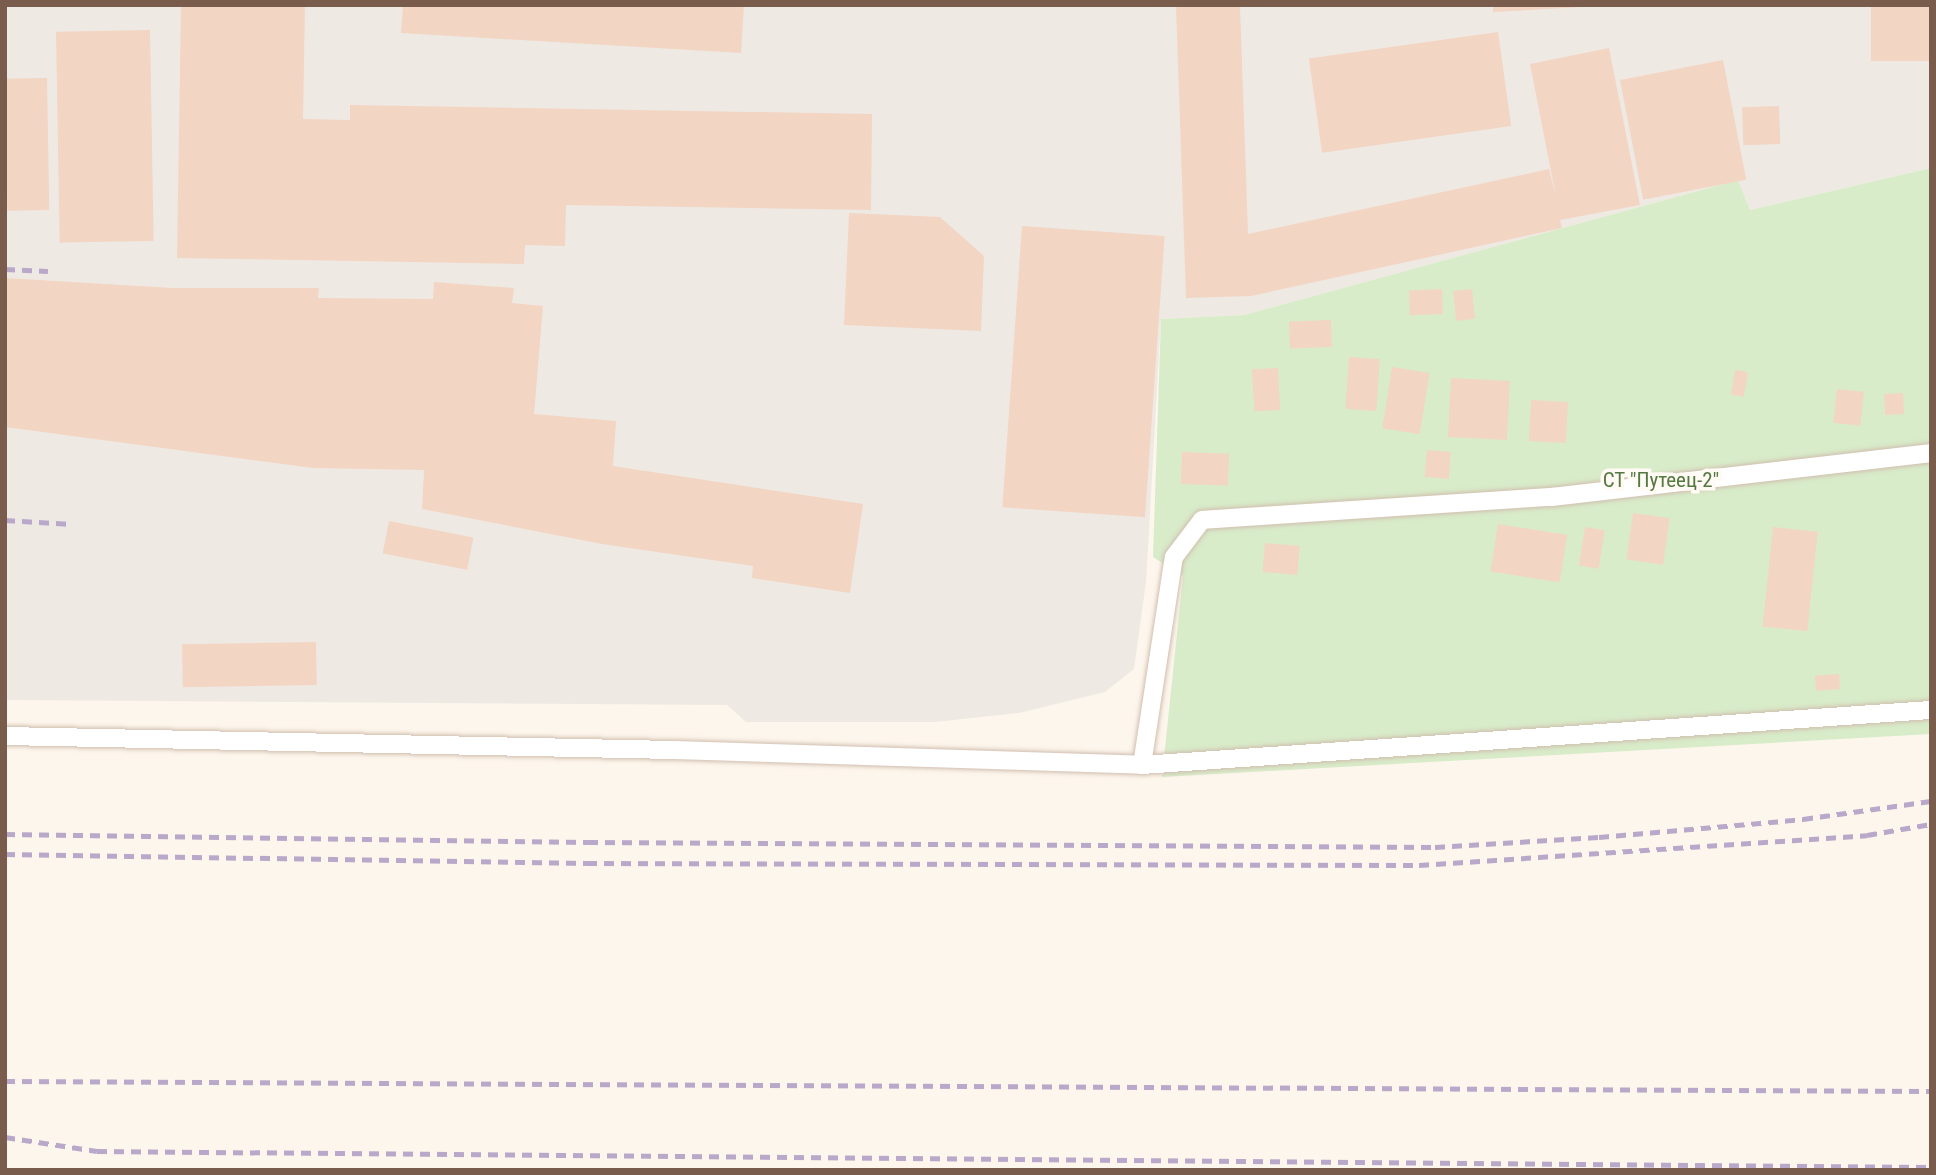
<!DOCTYPE html>
<html>
<head>
<meta charset="utf-8">
<style>
	body { margin:0 }
	#map { position:relative; width:1936px; height:1175px; overflow:hidden; background:#fdf6ec; font-family:"Roboto Condensed",sans-serif }
	div>[style] { position:absolute }
	[style*='--x'] { left:calc(var(--x)*1px); top:calc(var(--y)*1px); width:calc(var(--w)*1px); rotate:calc(var(--a)*1deg) }
	.industrial>* { inset:0; background:#efe9e4 }
	.green>* { inset:0; background:#d8ecc9 }
	.building>* { inset:0; background:#f3d5c3; transform-origin:0 0 }
	.roads { filter:drop-shadow(0 0 2px #d1beb0) drop-shadow(0 0 2px #d1beb0) }
	.lane>* { height:18px; margin:-9px; padding:0 9px; transform-origin:9px; border-radius:9px; background:#fff }
	.rail>* { height:5px; margin-top:-2.5px; transform-origin:0; background:repeating-linear-gradient(90deg,#b9a8c9 0 10px,transparent 0 17px) }
	span { translate:-50% -50%; white-space:nowrap; text-align:center; line-height:1.15; -webkit-text-stroke:7px #fffaf3; paint-order:stroke }
	.park-label { font-size:21px; color:#537a41 }
	.frame { position:absolute; inset:0; border:7px solid #7a5c4d; pointer-events:none }
</style>
</head>
<body>
<div id="map">
	<div class="industrial">
		<div style="clip-path:polygon(5px 5px,1931px 5px,1931px 168px,1750px 210px,1738px 180px,1244px 315px,1161px 319px,1146px 582px,1134px 669px,1105px 692px,1019px 713px,935px 722px,746px 722px,727px 705px,5px 700px)"></div>
	</div>
	<div class="green">
		<div style="clip-path:polygon(1931px 168px,1931px 734px,1162px 777px,1183px 576px,1153px 557px,1161px 319px,1244px 315px,1738px 180px,1750px 210px)"></div>
	</div>
	<div class="building">
		<div style="clip-path:polygon(181px 5px,305px 5px,303px 119px,350px 120px,350px 105px,872px 114px,871px 210px,566px 205px,565px 246px,525px 245px,524px 264px,177px 258px)"></div>
		<div style="clip-path:polygon(403px 5px,744px 5px,741px 53px,401px 33px)"></div>
		<div style="clip-path:polygon(1176px 5px,1240px 5px,1248px 234px,1549px 169px,1556px 197px,1530px 64px,1609px 48px,1640px 205px,1560px 220px,1562px 228px,1251px 296px,1186px 298px)"></div>
		<div style="clip-path:polygon(1493px 5px,1581px 5px,1581px 7px,1493px 12px)"></div>
		<div style="left:1871px;top:5px;width:60px;height:56px"></div>
		<div style="left:150px;top:30px;width:211px;height:94px;rotate:89deg"></div>
		<div style="left:1498px;top:32px;width:95px;height:191px;rotate:82deg"></div>
		<div style="left:1723px;top:60px;width:122px;height:105px;rotate:79deg"></div>
		<div style="left:47px;top:78px;width:132px;height:42px;rotate:89deg"></div>
		<div style="left:1779px;top:106px;width:38px;height:37px;rotate:88deg"></div>
		<div style="clip-path:polygon(849px 213px,940px 217px,984px 256px,981px 331px,844px 325px)"></div>
		<div style="left:1022px;top:226px;width:143px;height:282px;rotate:4deg"></div>
		<div style="clip-path:polygon(5px 278px,172px 288px,319px 288px,318px 298px,433px 299px,434px 282px,514px 288px,512px 303px,543px 306px,534px 414px,616px 421px,613px 466px,863px 504px,850px 593px,752px 578px,753px 566px,602px 544px,422px 509px,424px 470px,313px 468px,5px 427px)"></div>
		<div style="left:1442px;top:289px;width:25px;height:33px;rotate:88deg"></div>
		<div style="left:1472px;top:289px;width:30px;height:19px;rotate:84deg"></div>
		<div style="left:1331px;top:320px;width:27px;height:42px;rotate:88deg"></div>
		<div style="left:1349px;top:357px;width:31px;height:52px;rotate:4deg"></div>
		<div style="left:1392px;top:367px;width:38px;height:62px;rotate:9deg"></div>
		<div style="left:1278px;top:368px;width:42px;height:26px;rotate:87deg"></div>
		<div style="left:1735px;top:370px;width:13px;height:25px;rotate:9deg"></div>
		<div style="left:1451px;top:378px;width:59px;height:59px;rotate:3deg"></div>
		<div style="left:1837px;top:389px;width:27px;height:34px;rotate:6deg"></div>
		<div style="left:1903px;top:393px;width:21px;height:19px;rotate:87deg"></div>
		<div style="left:1531px;top:400px;width:37px;height:41px;rotate:3deg"></div>
		<div style="left:1427px;top:450px;width:24px;height:27px;rotate:5deg"></div>
		<div style="left:1182px;top:452px;width:47px;height:32px;rotate:2deg"></div>
		<div style="left:1633px;top:513px;width:37px;height:47px;rotate:8deg"></div>
		<div style="left:389px;top:521px;width:86px;height:33px;rotate:11deg"></div>
		<div style="left:1498px;top:524px;width:70px;height:48px;rotate:9deg"></div>
		<div style="left:1585px;top:527px;width:20px;height:39px;rotate:9deg"></div>
		<div style="left:1773px;top:527px;width:45px;height:100px;rotate:6deg"></div>
		<div style="left:1265px;top:543px;width:35px;height:29px;rotate:5deg"></div>
		<div style="left:316px;top:642px;width:43px;height:134px;rotate:89deg"></div>
		<div style="left:1839px;top:674px;width:15px;height:24px;rotate:86deg"></div>
	</div>
	<div class="roads">
		<div class="lane">
			<div style="--x:5;--y:736;--w:671;--a:1.2"></div>
			<div style="--x:676;--y:750;--w:466;--a:1.8"></div>
			<div style="--x:1142;--y:765;--w:791;--a:-3.99"></div>
			<div style="--x:1142;--y:765;--w:210;--a:-81.3"></div>
			<div style="--x:1174;--y:557;--w:46;--a:-52.9"></div>
			<div style="--x:1202;--y:520;--w:351;--a:-3.8"></div>
			<div style="--x:1552;--y:497;--w:382;--a:-6.6"></div>
		</div>
	</div>
	<div class="rail">
		<div style="--x:5;--y:269;--w:43;--a:2.7"></div>
		<div style="--x:5;--y:520;--w:67;--a:3.4"></div>
		<div style="--x:5;--y:834;--w:583;--a:0.79"></div>
		<div style="--x:588;--y:842;--w:847;--a:0.34"></div>
		<div style="--x:1435;--y:847;--w:164;--a:-3.5"></div>
		<div style="--x:1599;--y:837;--w:205;--a:-5"></div>
		<div style="--x:1803;--y:819;--w:129;--a:-8"></div>
		<div style="--x:5;--y:854;--w:582;--a:0.89"></div>
		<div style="--x:587;--y:863;--w:832;--a:0.14"></div>
		<div style="--x:1419;--y:865;--w:449;--a:-3.8"></div>
		<div style="--x:1867;--y:835;--w:65;--a:-9.8"></div>
		<div style="--x:5;--y:1081;--w:1926;--a:0.3"></div>
		<div style="--x:5;--y:1137;--w:93;--a:8.7"></div>
		<div style="--x:97;--y:1151;--w:1834;--a:0.5"></div>
	</div>
	<div class="park-label">
		<span style="left:1661px;top:480px">СТ "Путеец-2"</span>
	</div>
	<div class="frame"></div>
</div>
</body>
</html>
